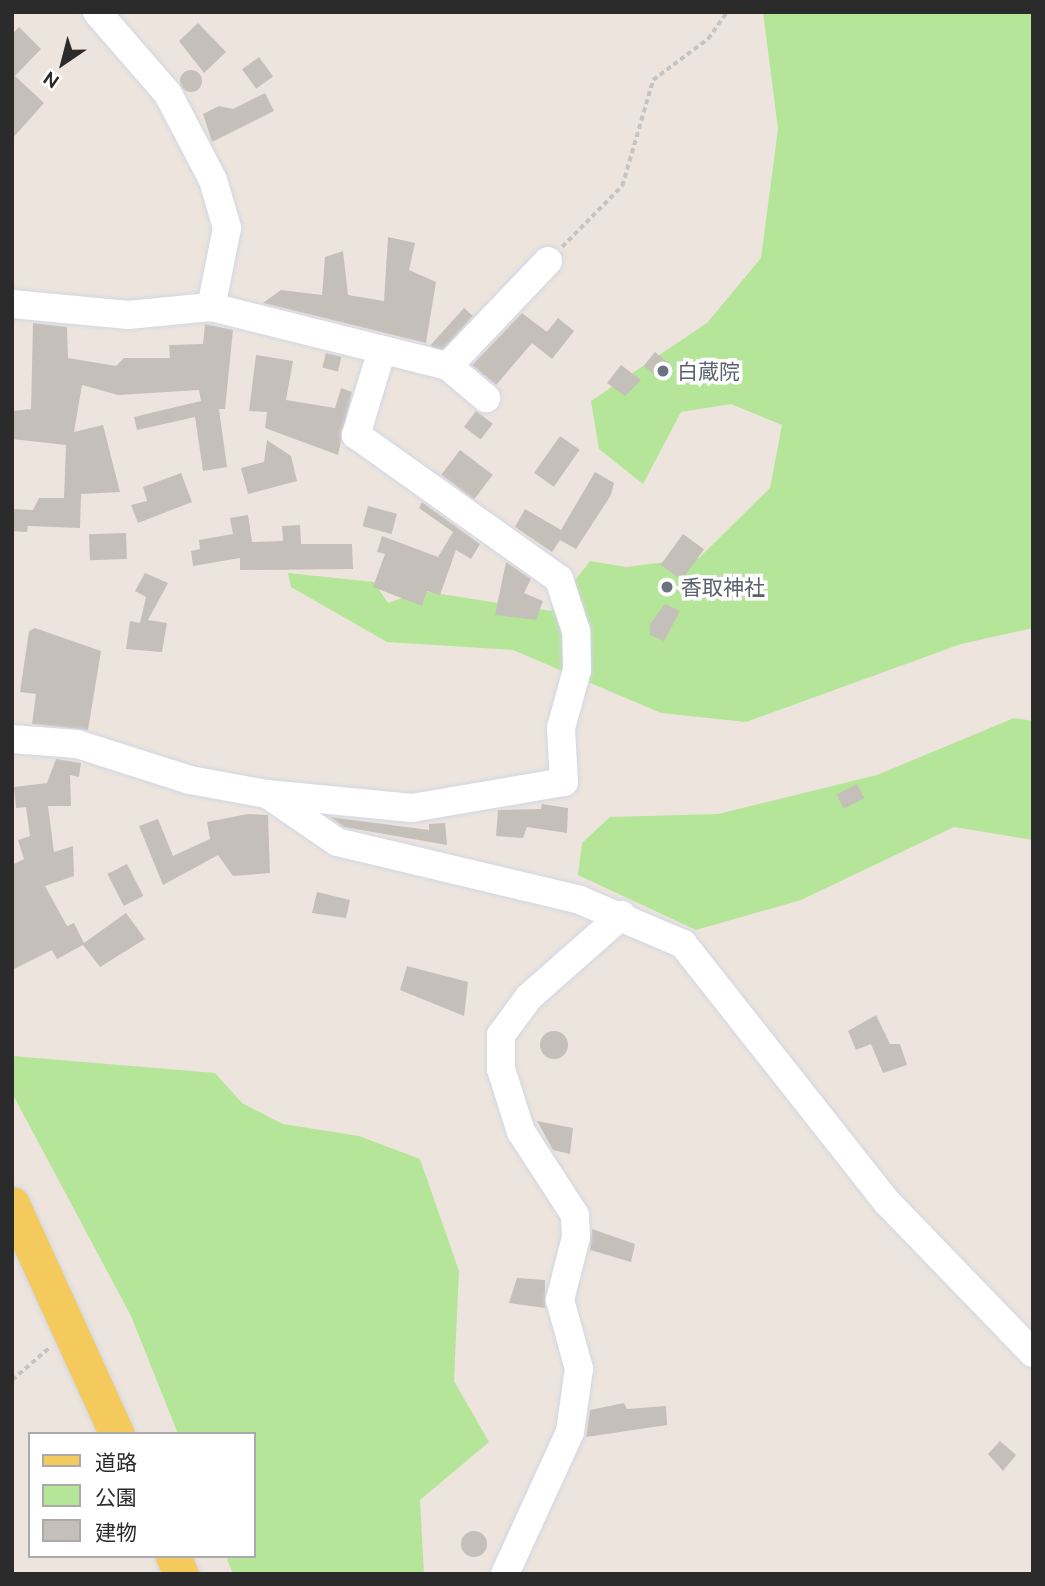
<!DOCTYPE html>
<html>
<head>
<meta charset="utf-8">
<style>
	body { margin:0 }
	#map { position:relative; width:1045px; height:1586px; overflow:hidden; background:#ede5dd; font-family:Ubuntu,"Noto Sans JP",sans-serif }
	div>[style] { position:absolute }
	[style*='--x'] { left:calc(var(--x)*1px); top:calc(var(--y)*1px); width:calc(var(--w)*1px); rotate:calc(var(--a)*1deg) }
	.green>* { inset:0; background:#b5e598 }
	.building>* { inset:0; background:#c5bfb9; transform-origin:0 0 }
	.round { border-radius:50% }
	.path>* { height:3.5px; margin-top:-1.75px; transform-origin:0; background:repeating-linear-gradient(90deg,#c4c4c4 0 5px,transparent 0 8.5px) }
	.roads { filter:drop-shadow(0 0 2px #d2d6e4) drop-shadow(0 0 2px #d2d6e4) }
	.minor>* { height:28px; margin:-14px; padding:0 14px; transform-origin:14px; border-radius:14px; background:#fff }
	.major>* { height:35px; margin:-17.5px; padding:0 17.5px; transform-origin:17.5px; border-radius:17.5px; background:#f3ca5b }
	.dots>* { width:19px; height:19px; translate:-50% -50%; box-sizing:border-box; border:4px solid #fff; border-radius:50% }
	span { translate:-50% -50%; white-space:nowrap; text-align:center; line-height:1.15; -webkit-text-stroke:7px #fff; paint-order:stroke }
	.worship-label { font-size:21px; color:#5b616d }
	.left { translate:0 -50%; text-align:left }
	.frame { position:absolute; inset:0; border:14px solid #2b2b2b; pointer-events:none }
	.legend { position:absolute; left:28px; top:1432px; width:228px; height:126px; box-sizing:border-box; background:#fff; border:2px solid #aaa; margin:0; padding:9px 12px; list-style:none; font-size:21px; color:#2b2b2b }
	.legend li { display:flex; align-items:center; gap:14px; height:35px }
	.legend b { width:35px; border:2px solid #aaa }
	.north { position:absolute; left:28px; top:28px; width:70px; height:70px; -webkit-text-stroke:5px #fff; paint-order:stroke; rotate:215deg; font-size:19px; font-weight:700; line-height:28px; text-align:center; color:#2b2b2b }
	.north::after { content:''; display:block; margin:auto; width:24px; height:32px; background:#2b2b2b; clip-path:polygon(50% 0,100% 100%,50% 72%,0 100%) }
</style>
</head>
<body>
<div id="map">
	<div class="green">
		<div style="clip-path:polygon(763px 12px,1033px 12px,1033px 628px,961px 644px,746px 722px,661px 713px,513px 650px,387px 642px,291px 587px,288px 573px,374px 582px,388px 603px,422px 591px,551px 611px,590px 561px,626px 567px,699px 558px,770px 488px,782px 425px,731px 404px,681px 412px,643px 484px,599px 449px,591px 401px,707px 323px,761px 258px,778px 129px)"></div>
		<div style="clip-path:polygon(1014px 718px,1033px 721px,1033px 840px,954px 827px,801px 900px,696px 930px,578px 875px,582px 843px,610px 817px,718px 814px,877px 775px)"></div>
		<div style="clip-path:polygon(12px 1056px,215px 1073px,242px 1103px,283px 1124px,359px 1136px,420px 1159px,459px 1271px,454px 1381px,489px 1442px,420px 1500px,424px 1574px,233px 1574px,226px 1556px,254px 1556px,254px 1434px,178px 1434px,131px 1316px,12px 1093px)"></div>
	</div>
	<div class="building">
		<div style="clip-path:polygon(198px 23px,226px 52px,204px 73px,179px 41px)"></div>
		<div style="clip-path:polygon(19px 27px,41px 49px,15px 76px,44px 103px,12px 139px,12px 34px)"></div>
		<div style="left:259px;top:57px;width:24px;height:21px;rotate:54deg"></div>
		<div class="round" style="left:180px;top:70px;width:22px;height:22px"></div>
		<div style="clip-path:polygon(265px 93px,274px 111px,212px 142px,203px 114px,219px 106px,233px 109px)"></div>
		<div style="clip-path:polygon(388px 237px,415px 243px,409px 270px,436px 282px,426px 343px,263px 303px,281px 290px,322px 295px,325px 257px,343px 251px,348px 295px,384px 301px)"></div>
		<div style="left:464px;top:308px;width:12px;height:50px;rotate:42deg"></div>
		<div style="clip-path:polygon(522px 313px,547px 332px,558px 318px,574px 331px,552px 359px,532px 343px,496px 385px,472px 365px)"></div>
		<div style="clip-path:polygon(33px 323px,67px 327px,68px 358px,116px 366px,124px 358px,170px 358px,169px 345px,203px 344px,205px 324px,233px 330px,225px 409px,219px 409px,227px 467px,203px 471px,195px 417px,137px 430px,134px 417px,201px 401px,199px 390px,118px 395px,82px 385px,74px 432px,103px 425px,120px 492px,81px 494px,80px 528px,28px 526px,27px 532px,12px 531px,12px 509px,33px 510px,39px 498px,64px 498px,66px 445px,12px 439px,12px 411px,31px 409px)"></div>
		<div style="left:655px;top:352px;width:19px;height:18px;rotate:39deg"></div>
		<div style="left:326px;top:353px;width:16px;height:15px;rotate:14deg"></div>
		<div style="clip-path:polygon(256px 355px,293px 361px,286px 400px,335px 408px,341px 388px,352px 392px,338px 455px,265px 428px,267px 412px,249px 411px)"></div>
		<div style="clip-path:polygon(621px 365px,641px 380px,625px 396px,607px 383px)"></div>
		<div style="left:476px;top:411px;width:21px;height:20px;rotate:37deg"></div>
		<div style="left:560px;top:436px;width:24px;height:45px;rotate:35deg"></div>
		<div style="clip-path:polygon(267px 440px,291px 456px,297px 481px,248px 494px,241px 468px,264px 462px)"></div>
		<div style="left:460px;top:450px;width:41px;height:31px;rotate:37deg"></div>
		<div style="clip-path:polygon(595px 472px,614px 483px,611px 495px,576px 549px,560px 540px,552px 552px,515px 527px,525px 509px,561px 530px)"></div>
		<div style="clip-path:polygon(181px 473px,192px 502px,138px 523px,131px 505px,147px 501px,143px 487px)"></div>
		<div style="clip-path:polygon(422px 502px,480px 544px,471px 559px,456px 550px,440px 595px,427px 591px,422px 606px,373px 587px,385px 554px,377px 552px,382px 536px,438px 557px,453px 532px,419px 508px)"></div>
		<div style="left:368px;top:506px;width:30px;height:21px;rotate:15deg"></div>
		<div style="clip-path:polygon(248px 515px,252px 542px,283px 541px,282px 526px,300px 525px,301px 544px,352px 544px,353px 569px,240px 570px,240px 558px,193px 566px,191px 551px,200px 549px,199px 540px,233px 534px,230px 518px)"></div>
		<div style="left:126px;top:533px;width:26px;height:37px;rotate:88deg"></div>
		<div style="left:683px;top:534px;width:26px;height:38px;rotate:36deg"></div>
		<div style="clip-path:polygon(506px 562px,531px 579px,524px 593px,543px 601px,536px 620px,495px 615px)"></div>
		<div style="clip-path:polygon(145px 573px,168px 583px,148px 620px,167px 623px,162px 652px,126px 649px,130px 621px,140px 623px,146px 597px,135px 591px)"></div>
		<div style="clip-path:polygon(665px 604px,680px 611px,664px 641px,650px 635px,650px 624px)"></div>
		<div style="clip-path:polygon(35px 628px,101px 651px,88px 730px,32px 724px,36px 694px,20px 692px,29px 631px)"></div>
		<div style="clip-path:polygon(56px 759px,81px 763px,79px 777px,70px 775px,71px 806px,48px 806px,54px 852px,73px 846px,74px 876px,45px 886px,67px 926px,74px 923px,84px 943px,126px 913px,145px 939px,100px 967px,83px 945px,57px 959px,52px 950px,12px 970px,12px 865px,24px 859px,18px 840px,30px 836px,26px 807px,16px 808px,14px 787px,47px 783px)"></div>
		<div style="left:857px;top:784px;width:16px;height:23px;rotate:63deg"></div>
		<div style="clip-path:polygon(542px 804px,568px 808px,567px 833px,527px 827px,523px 838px,496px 836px,498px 810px,541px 809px)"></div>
		<div style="clip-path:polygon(248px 814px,268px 815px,270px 873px,233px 876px,218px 855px,163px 885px,139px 826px,158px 819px,173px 856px,210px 839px,207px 822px)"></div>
		<div style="clip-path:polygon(330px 817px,429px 830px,429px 824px,445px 823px,447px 845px,344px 827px)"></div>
		<div style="left:127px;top:864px;width:36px;height:22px;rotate:63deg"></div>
		<div style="clip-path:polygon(317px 892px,350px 900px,346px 918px,312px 913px)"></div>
		<div style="clip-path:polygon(407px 966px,468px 982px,464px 1016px,400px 990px)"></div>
		<div style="clip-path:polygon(876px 1015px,890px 1044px,900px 1044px,907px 1065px,883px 1073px,871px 1044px,856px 1050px,848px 1031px)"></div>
		<div class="round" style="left:540px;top:1031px;width:28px;height:28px"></div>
		<div style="clip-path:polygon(537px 1121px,573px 1128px,570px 1154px,553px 1150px)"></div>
		<div style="clip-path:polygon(592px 1229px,635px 1244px,631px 1262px,590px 1250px)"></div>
		<div style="clip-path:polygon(517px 1278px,545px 1280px,545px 1308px,509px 1303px)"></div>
		<div style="clip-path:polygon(624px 1403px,627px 1409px,666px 1406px,667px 1425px,586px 1437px,590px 1410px)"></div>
		<div style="clip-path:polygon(1000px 1441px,1016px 1455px,1003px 1471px,988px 1454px)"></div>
		<div class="round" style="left:461px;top:1531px;width:26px;height:26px"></div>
	</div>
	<div class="path">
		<div style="--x:562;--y:247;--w:86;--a:-45.5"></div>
		<div style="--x:622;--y:186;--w:110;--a:-73.7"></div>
		<div style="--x:653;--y:80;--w:69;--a:-36.7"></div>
		<div style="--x:708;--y:39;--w:33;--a:-55"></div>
		<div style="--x:12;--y:1380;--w:50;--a:-41"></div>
	</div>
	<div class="roads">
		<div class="minor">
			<div style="--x:97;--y:12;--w:108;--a:49.1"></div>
			<div style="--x:168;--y:94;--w:97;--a:62.4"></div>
			<div style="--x:213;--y:180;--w:50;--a:73.7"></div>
			<div style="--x:227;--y:228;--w:81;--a:101.4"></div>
			<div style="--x:12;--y:304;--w:117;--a:5.4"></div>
			<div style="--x:128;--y:315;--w:83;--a:-5.5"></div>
			<div style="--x:211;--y:307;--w:244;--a:14"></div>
			<div style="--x:448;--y:366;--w:50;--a:40.1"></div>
			<div style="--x:448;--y:366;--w:145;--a:-46.4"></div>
			<div style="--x:12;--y:739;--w:65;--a:4.4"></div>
			<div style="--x:77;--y:744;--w:119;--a:17.7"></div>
			<div style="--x:190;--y:780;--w:78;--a:10.3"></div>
			<div style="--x:267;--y:794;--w:146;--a:5.5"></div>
			<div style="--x:412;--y:808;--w:154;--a:-9.7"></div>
			<div style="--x:564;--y:782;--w:54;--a:-93.2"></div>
			<div style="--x:561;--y:728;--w:60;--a:-74.6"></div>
			<div style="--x:577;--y:670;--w:39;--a:-91"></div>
			<div style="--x:576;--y:631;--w:55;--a:-108.1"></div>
			<div style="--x:559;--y:579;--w:249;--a:-144.6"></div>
			<div style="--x:356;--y:435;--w:89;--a:-73"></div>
			<div style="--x:267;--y:794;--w:85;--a:34.4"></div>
			<div style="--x:337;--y:842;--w:250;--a:13.4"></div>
			<div style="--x:580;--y:900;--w:112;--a:23.1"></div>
			<div style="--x:683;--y:944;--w:329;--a:51.7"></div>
			<div style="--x:887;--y:1202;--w:210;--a:46"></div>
			<div style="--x:505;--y:1574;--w:156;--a:-65.4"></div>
			<div style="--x:570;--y:1432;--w:64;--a:-81.9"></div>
			<div style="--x:579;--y:1369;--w:72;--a:-105.4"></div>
			<div style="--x:560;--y:1300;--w:65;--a:-75.7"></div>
			<div style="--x:576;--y:1237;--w:22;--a:-93"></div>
			<div style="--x:575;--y:1215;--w:99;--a:-123"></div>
			<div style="--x:521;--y:1132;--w:66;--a:-107.6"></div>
			<div style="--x:501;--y:1069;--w:34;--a:-90"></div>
			<div style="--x:501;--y:1035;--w:47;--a:-53.6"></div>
			<div style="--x:529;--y:997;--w:124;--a:-41.4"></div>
		</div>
		<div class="major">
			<div style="--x:12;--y:1204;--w:253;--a:65.5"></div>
			<div style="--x:173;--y:1556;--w:20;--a:66"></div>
		</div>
	</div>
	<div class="dots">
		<div style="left:663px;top:371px;background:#6b7280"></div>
		<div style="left:667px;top:587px;background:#6b7280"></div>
	</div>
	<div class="worship-label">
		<span class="left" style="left:677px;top:371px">白蔵院</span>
		<span class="left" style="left:681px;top:587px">香取神社</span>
	</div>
	<div class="frame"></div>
	<ul class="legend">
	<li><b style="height:9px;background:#f3ca5b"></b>道路</li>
	<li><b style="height:19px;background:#b5e598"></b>公園</li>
	<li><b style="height:19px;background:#c5bfb9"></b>建物</li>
	</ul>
	<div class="north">N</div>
</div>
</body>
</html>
